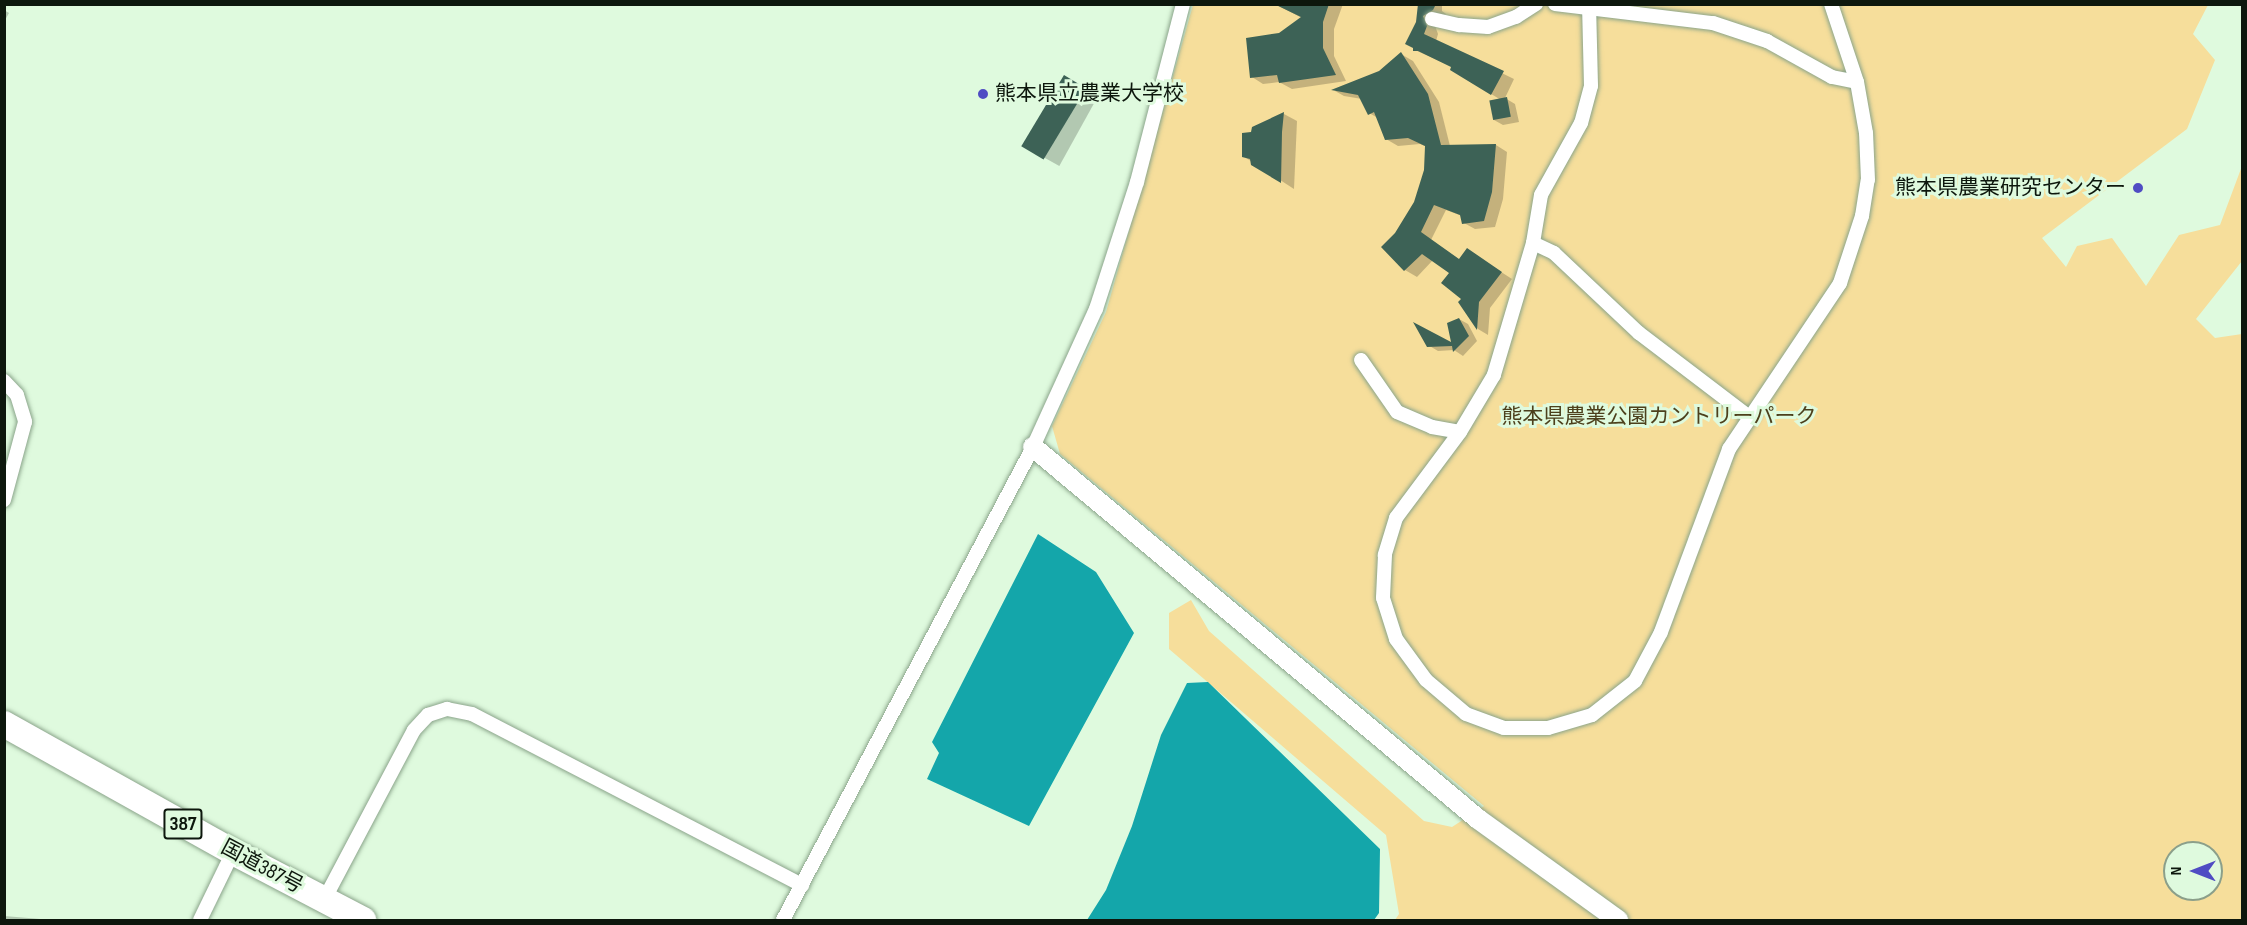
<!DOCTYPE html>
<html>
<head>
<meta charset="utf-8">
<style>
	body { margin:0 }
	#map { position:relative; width:2247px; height:925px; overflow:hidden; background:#dffade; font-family:"Sofia Sans Condensed","Noto Sans JP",sans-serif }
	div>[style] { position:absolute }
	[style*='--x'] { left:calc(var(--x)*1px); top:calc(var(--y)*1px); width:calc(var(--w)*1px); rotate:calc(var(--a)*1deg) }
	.green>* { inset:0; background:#f6de9b }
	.water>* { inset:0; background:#14a6aa }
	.shadow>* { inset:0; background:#0003; transform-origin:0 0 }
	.building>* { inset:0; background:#3d6256; transform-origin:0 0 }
	.roads { filter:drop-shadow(0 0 2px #8aa48a) drop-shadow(0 0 2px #8aa48a) }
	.street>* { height:14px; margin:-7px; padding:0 7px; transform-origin:7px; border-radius:7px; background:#fff }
	.secondary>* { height:20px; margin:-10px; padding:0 10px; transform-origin:10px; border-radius:10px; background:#fff }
	.highway>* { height:26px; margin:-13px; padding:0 13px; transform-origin:13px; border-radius:13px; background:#fff }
	.dots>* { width:16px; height:16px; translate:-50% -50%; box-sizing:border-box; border:3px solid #dffade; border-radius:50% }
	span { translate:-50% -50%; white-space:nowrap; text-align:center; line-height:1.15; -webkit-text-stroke:6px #dffade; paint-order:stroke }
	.shield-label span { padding:2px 4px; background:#dffade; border:2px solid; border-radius:4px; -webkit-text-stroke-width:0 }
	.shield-label { font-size:20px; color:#0d170d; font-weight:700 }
	.poi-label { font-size:21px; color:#0d170d }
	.left { translate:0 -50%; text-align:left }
	.right { translate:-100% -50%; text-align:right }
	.park-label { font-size:21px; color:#4d401c }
	.street-label { font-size:21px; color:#0d170d }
	.frame { position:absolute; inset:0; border:6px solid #0d170d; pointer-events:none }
	.north { position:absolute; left:2163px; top:841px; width:60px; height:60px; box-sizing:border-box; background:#dffade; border:2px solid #8b9f8a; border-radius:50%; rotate:270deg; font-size:16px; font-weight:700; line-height:24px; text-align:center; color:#0d170d }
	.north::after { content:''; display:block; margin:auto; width:21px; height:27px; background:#4f4cc3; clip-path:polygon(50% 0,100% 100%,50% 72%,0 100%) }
</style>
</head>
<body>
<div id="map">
	<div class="green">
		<div style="clip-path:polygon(evenodd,1193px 5px,2208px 5px,2193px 34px,2215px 60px,2187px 129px,2042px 238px,2066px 267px,2077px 246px,2112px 238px,2146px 286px,2179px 235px,2220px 225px,2242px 166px,2242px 261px,2196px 319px,2215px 338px,2242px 334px,2242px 920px,1395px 920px,1399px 914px,1386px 835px,1169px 649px,1169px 613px,1191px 600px,1209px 631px,1424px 821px,1452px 827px,1484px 806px,1060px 454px,1052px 426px,1106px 312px,1193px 5px,2175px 853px,2211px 853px,2211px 889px,2175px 889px,2175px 853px)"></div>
	</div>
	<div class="water">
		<div style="clip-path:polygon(1038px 534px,1096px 572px,1134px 633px,1029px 826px,927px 779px,939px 753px,932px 742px)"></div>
		<div style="clip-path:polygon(1208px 682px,1380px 849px,1379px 913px,1374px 920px,1087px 920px,1106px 890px,1132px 826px,1161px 735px,1187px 683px)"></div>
	</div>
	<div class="shadow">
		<div style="clip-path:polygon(1275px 4px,1343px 4px,1334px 29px,1334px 56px,1346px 81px,1292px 89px,1279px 82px,1263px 84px,1252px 77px,1279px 34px,1302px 18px)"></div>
		<div style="clip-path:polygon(1419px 4px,1442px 4px,1442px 11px,1446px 14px,1434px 23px,1438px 34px,1436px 41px,1514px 79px,1505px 98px,1515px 104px,1519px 122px,1503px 125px,1494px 120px,1501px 100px,1452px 70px,1453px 67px,1415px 50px)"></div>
		<div style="clip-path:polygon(4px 10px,9px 13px,4px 22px)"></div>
		<div style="clip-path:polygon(1401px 54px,1413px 61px,1439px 102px,1450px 146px,1496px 145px,1507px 152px,1503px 199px,1495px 227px,1475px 229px,1464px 223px,1462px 216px,1446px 210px,1431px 240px,1460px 260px,1478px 257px,1512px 279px,1490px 308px,1488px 335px,1478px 329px,1460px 303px,1463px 299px,1451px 272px,1433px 260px,1417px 277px,1405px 270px,1384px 247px,1396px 234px,1415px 203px,1426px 170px,1427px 147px,1420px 144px,1398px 146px,1386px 139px,1378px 118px,1369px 113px,1362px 99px,1344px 96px,1335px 91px,1380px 72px)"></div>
		<div style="left:1064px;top:77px;width:39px;height:80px;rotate:29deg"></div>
		<div style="clip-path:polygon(1284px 114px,1297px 121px,1294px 189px,1243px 156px,1254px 128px)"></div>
		<div style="clip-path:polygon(1459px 319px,1468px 324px,1477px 341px,1463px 356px,1454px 350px,1438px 351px,1428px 345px,1453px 345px)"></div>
		<div style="clip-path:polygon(4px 916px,53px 920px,4px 920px)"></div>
	</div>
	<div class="building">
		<div style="clip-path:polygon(1274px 4px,1329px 4px,1323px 22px,1323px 48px,1336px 75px,1279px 83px,1277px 75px,1250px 78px,1246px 38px,1279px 33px,1301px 17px)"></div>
		<div style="clip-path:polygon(1418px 4px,1435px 6px,1433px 10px,1423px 16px,1427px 26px,1424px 34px,1504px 71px,1491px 95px,1450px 70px,1451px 67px,1418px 51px,1413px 51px,1413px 48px,1405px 44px,1416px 22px)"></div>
		<div style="clip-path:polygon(1401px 52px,1428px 94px,1441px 145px,1496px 144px,1492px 192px,1484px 221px,1462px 224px,1460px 215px,1434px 205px,1421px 232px,1459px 259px,1467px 248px,1502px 272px,1479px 302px,1477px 330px,1458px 302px,1461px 299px,1441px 283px,1449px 273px,1422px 254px,1404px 271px,1381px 247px,1395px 233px,1414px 202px,1424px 170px,1425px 146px,1408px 138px,1385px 140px,1374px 112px,1368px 115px,1358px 95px,1331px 90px,1379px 71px)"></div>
		<div style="left:1064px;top:75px;width:26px;height:83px;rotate:31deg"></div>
		<div style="left:1507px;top:97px;width:20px;height:18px;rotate:79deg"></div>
		<div style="clip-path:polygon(1284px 112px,1282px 132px,1281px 183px,1251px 165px,1250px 159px,1242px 157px,1242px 133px,1251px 132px,1252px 127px)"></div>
		<div style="clip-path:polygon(1459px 318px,1469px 336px,1453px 352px,1452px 346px,1427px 347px,1413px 322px,1451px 342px,1447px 323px)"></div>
	</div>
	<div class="roads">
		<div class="street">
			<div style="--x:1555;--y:4;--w:159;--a:6.9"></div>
			<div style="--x:1713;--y:23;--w:57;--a:18.4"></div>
			<div style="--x:1767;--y:41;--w:74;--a:29"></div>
			<div style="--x:1832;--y:77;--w:25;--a:11"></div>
			<div style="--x:1589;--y:4;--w:82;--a:88.6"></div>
			<div style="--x:1591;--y:86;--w:38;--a:105"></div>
			<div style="--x:1581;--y:123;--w:82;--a:119.1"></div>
			<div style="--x:1541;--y:195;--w:49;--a:99.5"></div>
			<div style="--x:1533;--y:243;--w:138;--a:106.5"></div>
			<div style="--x:1494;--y:375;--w:66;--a:120.8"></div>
			<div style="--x:1460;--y:432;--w:107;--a:126.7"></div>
			<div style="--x:1396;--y:518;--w:39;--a:107"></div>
			<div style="--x:1385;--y:555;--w:43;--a:92.7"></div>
			<div style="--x:1383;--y:598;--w:43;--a:72.4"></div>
			<div style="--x:1396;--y:639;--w:51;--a:53.8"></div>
			<div style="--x:1426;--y:680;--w:52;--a:40.4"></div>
			<div style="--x:1466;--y:714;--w:40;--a:20.2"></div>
			<div style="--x:1504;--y:728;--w:44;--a:0"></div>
			<div style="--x:1548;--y:728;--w:46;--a:-16.5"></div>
			<div style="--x:1592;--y:715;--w:55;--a:-38.3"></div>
			<div style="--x:1635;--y:681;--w:55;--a:-62"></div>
			<div style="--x:1661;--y:632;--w:195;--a:-69.6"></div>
			<div style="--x:1729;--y:449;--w:200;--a:-56.2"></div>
			<div style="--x:1840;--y:283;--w:71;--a:-71.8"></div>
			<div style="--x:1862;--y:216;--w:36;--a:-81"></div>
			<div style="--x:1868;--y:180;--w:47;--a:-92.4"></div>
			<div style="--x:1866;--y:133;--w:52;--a:-100"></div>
			<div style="--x:1857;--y:82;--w:82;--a:-108.4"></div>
			<div style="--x:1432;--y:19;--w:28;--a:13"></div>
			<div style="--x:1459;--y:25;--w:29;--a:4"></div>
			<div style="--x:1488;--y:27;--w:30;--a:-20"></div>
			<div style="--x:1516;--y:17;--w:24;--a:-33"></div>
			<div style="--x:1533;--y:243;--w:23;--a:25"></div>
			<div style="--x:1554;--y:253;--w:117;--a:43.3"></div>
			<div style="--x:1639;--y:333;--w:137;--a:37.3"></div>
			<div style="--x:1361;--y:360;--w:63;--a:55.3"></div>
			<div style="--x:1397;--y:412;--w:38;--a:23"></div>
			<div style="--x:1432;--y:427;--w:28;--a:10"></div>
			<div style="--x:4;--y:381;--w:19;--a:47"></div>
			<div style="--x:17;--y:395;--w:28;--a:73"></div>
			<div style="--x:25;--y:422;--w:81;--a:105.1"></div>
			<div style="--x:324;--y:900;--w:192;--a:-62.1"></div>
			<div style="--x:414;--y:730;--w:21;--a:-47"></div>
			<div style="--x:428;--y:715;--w:20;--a:-18"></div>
			<div style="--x:447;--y:709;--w:25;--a:11"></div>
			<div style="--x:472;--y:714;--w:372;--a:27.4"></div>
			<div style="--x:200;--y:920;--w:76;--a:-64.1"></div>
			<div style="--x:783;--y:920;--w:535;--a:-62.14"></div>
			<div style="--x:1033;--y:447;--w:152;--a:-65.5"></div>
			<div style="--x:1096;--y:309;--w:133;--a:-72.1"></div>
			<div style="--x:1137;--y:182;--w:184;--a:-75.5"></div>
		</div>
		<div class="secondary">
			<div style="--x:1033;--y:447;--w:580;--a:39.89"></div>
			<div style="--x:1478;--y:819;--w:173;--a:35.8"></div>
		</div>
		<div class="highway">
			<div style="--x:4;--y:724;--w:262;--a:29.2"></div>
			<div style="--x:233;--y:852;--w:147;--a:27.6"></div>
		</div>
	</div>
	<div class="dots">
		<div style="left:983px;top:94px;background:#4f4cc3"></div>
		<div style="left:2138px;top:188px;background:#4f4cc3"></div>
	</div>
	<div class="shield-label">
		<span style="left:183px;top:824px">387</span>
	</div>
	<div class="poi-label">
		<span class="left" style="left:995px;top:94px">熊本県立農業大学校</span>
		<span class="right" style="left:2126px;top:188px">熊本県農業研究センター</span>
	</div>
	<div class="park-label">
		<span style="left:1659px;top:417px">熊本県農業公園カントリーパーク</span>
	</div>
	<div class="street-label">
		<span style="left:262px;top:867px;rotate:28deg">国道387号</span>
	</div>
	<div class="frame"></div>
	<div class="north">N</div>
</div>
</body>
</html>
